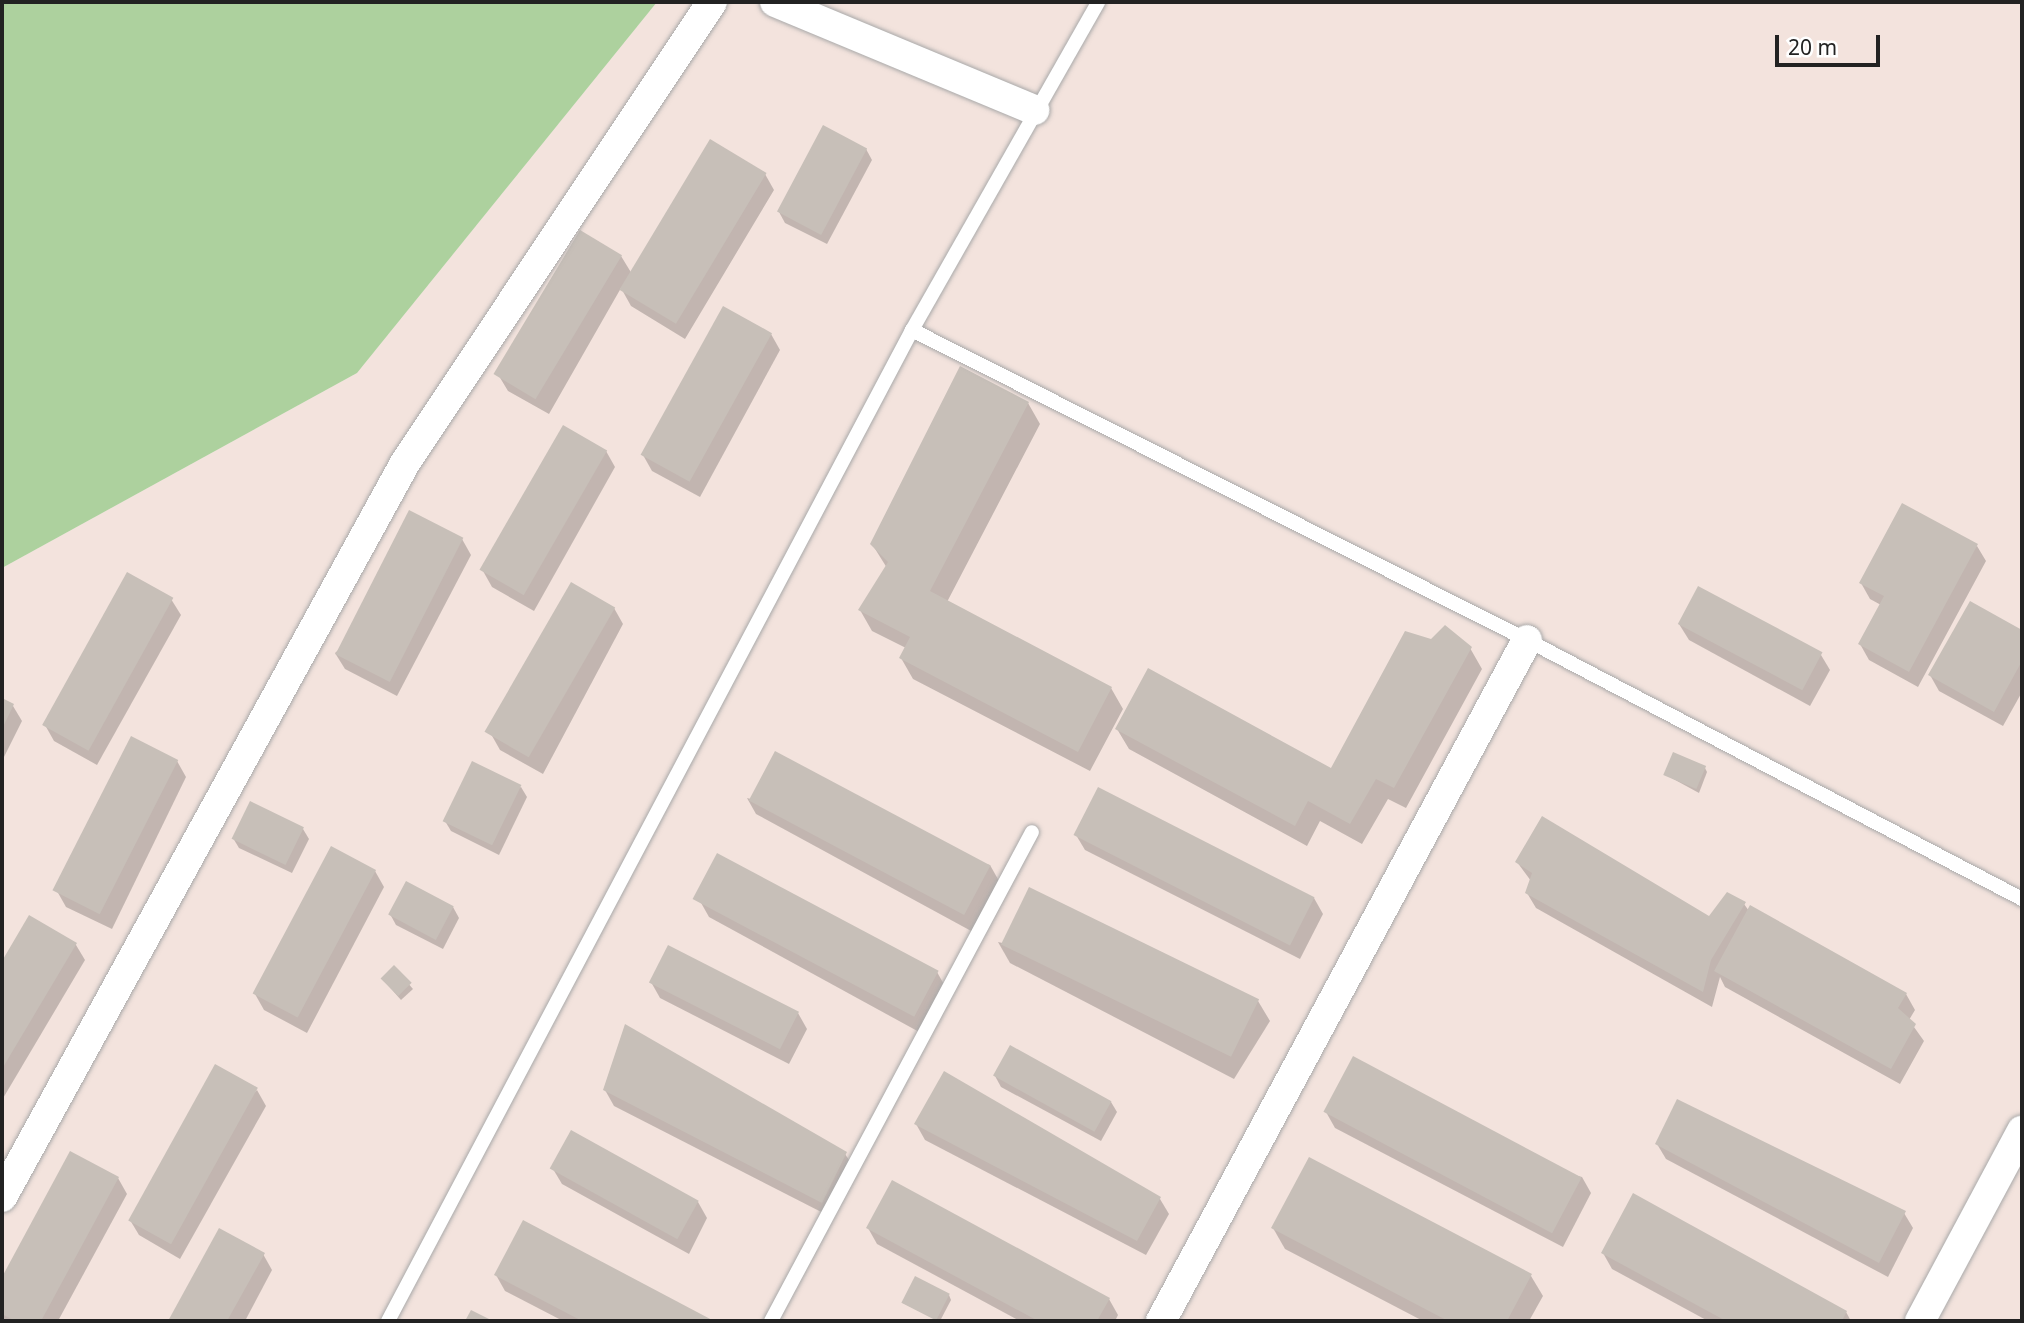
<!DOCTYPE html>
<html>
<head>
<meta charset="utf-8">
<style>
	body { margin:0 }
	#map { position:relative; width:2024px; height:1323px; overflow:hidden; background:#f2efe9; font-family:"Noto Sans",sans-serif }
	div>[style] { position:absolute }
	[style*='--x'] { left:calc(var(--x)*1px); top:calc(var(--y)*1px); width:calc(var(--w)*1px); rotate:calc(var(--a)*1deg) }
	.military>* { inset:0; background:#f3e3dd }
	.forest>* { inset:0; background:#add19e }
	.shadow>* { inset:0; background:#0003 }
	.building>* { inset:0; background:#c7bfb8; transform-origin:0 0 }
	.roads { filter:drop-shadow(0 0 2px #a9a9a9) drop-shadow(0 0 2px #a9a9a9) }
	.lane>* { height:14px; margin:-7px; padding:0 7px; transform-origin:7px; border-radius:7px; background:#fff }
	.street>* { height:30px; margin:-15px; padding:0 15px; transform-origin:15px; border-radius:15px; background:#fff }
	span { translate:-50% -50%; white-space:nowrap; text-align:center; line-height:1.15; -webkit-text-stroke:5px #fff; paint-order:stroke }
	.frame { position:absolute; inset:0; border:4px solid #222; pointer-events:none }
	.scale { position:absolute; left:1775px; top:35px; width:105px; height:32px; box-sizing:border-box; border:4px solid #222; border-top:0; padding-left:9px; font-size:21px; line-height:24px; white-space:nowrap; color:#222; -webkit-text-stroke:5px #fff; paint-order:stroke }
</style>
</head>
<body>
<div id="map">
	<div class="military">
		<div style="clip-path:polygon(657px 2px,2022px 2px,2022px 1321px,2px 1321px,2px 568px,357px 373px)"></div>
	</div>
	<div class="forest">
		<div style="clip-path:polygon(2px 2px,657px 2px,357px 373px,2px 568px)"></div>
	</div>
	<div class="shadow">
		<div style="clip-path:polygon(866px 149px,872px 160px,827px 244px,785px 223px,779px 212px)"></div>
		<div style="clip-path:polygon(765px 174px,774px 190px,685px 339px,631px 306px,621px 288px,549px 414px,508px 391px,499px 376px,621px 256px,632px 274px)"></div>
		<div style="clip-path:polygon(771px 334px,780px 350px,700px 497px,652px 471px,643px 455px)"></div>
		<div style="clip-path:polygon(1028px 403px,1040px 424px,947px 602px,1111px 688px,1123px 709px,1090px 771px,913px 679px,901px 658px,906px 648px,872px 631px,860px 610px,887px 568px,872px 544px)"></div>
		<div style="clip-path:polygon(606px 451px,615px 467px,534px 611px,492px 587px,483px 571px)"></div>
		<div style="clip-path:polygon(462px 539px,471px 555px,397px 696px,345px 669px,335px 653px)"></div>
		<div style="clip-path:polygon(1977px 546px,1986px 561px,1918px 687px,1869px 660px,1860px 644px,1881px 605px,1870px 599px,1861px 583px)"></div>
		<div style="clip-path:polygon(171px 599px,181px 615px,97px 765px,54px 741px,45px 725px)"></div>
		<div style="clip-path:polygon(1971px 603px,2022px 632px,2022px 692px,2003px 726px,1939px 691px,1930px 675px)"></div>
		<div style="clip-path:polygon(614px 608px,623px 624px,543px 774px,500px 750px,491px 734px)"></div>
		<div style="clip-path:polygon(1679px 624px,1821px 655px,1830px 670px,1810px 706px,1689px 640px)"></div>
		<div style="clip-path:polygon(1432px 641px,1470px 648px,1482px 669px,1406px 808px,1388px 799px,1362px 844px,1320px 821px,1307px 846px,1129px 749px,1117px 729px,1332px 771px)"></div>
		<div style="clip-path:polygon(2px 700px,13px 706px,22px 721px,2px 761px)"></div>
		<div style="clip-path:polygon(177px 761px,186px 777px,112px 929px,66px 907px,57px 891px)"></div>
		<div style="clip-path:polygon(1705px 768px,1707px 772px,1699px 793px,1666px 775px)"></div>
		<div style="clip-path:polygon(521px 787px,527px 797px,499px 855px,451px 831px,445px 821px)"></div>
		<div style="clip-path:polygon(747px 798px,990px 865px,999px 881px,973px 932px,756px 814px)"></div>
		<div style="clip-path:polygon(303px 829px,309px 839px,292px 873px,239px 848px,233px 838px)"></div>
		<div style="clip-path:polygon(1076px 835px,1314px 898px,1323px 914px,1300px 959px,1085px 850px)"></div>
		<div style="clip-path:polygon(1517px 862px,1709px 919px,1744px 904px,1749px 911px,1906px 994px,1915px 1010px,1909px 1020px,1924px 1041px,1900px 1084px,1725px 987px,1720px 977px,1712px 1007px,1536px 908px,1527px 893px,1531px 881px)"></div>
		<div style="clip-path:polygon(375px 871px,384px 887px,307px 1033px,264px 1010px,255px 994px)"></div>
		<div style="clip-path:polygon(700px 901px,937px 972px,946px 988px,921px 1033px,709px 917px)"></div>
		<div style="clip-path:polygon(453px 907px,459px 918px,443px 949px,396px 925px,390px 914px)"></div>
		<div style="clip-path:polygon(30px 917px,76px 945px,85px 960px,2px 1100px,2px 964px)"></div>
		<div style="clip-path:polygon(998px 942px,1258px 1001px,1270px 1021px,1234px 1079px,1010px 963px)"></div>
		<div style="clip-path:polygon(394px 967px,413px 989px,401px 1000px,385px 982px)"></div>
		<div style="clip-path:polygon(651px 982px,798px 1013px,807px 1029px,789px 1064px,660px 998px)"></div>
		<div style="clip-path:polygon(995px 1076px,1111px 1102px,1117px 1112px,1101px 1141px,1001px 1087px)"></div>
		<div style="clip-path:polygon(257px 1090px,266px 1106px,180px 1259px,139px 1235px,130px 1220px)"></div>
		<div style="clip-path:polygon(605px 1090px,845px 1154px,855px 1169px,831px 1217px,614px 1106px)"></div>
		<div style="clip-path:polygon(1326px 1112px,1582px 1177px,1591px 1193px,1563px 1247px,1335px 1128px)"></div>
		<div style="clip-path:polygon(916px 1124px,1160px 1199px,1169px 1214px,1146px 1255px,925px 1140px)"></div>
		<div style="clip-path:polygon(1657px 1144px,1904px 1213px,1913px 1228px,1888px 1277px,1666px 1159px)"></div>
		<div style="clip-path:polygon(71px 1153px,118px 1178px,127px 1194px,58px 1321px,2px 1321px,2px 1280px)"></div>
		<div style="clip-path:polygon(553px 1169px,698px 1202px,707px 1218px,689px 1254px,562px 1184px)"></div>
		<div style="clip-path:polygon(524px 1222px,711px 1321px,563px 1321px,505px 1291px,496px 1275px)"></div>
		<div style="clip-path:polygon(868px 1228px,1109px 1299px,1118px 1315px,1115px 1321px,1020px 1321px,877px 1244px)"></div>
		<div style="clip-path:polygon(1273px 1228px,1531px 1276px,1543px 1296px,1529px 1321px,1423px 1321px,1285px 1249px)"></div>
		<div style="clip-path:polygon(220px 1230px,263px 1254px,272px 1270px,245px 1321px,170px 1321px)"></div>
		<div style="clip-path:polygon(1603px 1253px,1846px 1312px,1851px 1321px,1708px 1321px,1612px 1269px)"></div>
		<div style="clip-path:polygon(949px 1295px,951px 1300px,940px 1321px,903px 1303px)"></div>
	</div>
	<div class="building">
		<div style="left:823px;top:125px;width:50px;height:98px;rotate:28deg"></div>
		<div style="left:710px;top:139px;width:66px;height:176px;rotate:31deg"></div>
		<div style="left:580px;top:230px;width:49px;height:168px;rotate:31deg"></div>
		<div style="left:723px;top:306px;width:56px;height:170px;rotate:29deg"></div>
		<div style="clip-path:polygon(960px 366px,1029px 402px,930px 591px,1112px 687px,1078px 752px,899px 658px,910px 637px,858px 610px,888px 562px,870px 544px)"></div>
		<div style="left:563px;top:425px;width:51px;height:167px;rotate:30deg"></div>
		<div style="clip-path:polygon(1902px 503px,1978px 544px,1909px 672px,1858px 644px,1884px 596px,1859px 583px)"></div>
		<div style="left:409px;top:510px;width:61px;height:162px;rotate:27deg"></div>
		<div style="left:127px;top:572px;width:53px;height:175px;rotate:29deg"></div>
		<div style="left:571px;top:582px;width:51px;height:173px;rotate:30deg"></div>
		<div style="left:1698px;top:586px;width:141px;height:43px;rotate:28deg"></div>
		<div style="clip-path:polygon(1970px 601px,2022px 630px,2022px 661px,1994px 712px,1928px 675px)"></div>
		<div style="clip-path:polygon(1445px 625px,1472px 647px,1394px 788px,1376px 779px,1350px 824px,1308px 801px,1295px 826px,1115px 729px,1148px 668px,1331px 768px,1405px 631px,1431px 639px)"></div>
		<div style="clip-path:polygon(2px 698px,14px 704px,2px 729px)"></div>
		<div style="left:131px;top:736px;width:53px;height:173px;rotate:27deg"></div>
		<div style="left:775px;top:751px;width:244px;height:56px;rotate:28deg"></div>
		<div style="left:1673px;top:752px;width:36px;height:25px;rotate:23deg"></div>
		<div style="left:472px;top:761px;width:55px;height:67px;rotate:26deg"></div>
		<div style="left:1098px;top:787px;width:243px;height:54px;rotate:27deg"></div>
		<div style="left:250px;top:801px;width:60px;height:42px;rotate:26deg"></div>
		<div style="clip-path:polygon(1542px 816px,1709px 916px,1727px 892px,1746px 902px,1711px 960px,1703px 992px,1525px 893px,1532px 873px,1515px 862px)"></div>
		<div style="left:331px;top:846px;width:51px;height:167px;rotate:28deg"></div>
		<div style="left:717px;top:853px;width:251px;height:52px;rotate:28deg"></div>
		<div style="left:406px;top:881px;width:54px;height:38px;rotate:28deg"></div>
		<div style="left:1029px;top:887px;width:256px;height:64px;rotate:26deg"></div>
		<div style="clip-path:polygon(1750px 905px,1907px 993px,1898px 1008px,1916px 1024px,1891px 1069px,1714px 971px)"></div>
		<div style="clip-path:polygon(29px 915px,77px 943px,2px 1069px,2px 961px)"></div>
		<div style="left:668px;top:945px;width:147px;height:42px;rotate:27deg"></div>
		<div style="left:394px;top:965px;width:25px;height:19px;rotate:45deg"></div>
		<div style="clip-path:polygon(625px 1024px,847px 1152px,822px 1203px,603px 1090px)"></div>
		<div style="left:1010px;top:1045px;width:116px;height:35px;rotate:29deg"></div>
		<div style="left:1353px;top:1056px;width:259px;height:63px;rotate:28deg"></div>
		<div style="left:215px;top:1064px;width:49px;height:179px;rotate:29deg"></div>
		<div style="clip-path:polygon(944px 1071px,1161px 1197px,1137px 1241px,914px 1124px)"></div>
		<div style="clip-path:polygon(1677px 1099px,1906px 1211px,1879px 1263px,1655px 1144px)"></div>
		<div style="left:571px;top:1130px;width:146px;height:44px;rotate:29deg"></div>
		<div style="clip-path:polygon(70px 1151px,119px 1177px,41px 1321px,15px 1321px,2px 1314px,2px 1277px)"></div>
		<div style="clip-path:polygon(1309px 1157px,1532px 1274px,1507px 1321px,1448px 1321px,1271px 1228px)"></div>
		<div style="clip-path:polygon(892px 1180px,1110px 1298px,1097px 1321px,1038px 1321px,866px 1228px)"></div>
		<div style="clip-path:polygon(1633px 1193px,1847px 1311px,1842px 1321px,1726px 1321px,1601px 1253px)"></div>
		<div style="clip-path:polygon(523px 1220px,714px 1321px,582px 1321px,494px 1275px)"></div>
		<div style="clip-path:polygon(219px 1228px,265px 1253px,227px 1321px,168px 1321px)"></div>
		<div style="left:915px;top:1276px;width:39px;height:30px;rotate:27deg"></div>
		<div style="clip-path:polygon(471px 1310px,493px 1321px,465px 1321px)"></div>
	</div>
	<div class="roads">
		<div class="lane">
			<div style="--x:912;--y:330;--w:689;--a:26.75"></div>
			<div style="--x:1527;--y:640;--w:559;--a:27.62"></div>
			<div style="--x:388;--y:1321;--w:1121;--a:-62.13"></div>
			<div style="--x:912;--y:330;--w:377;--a:-60.4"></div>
			<div style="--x:771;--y:1321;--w:554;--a:-61.91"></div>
		</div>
		<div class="street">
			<div style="--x:775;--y:2;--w:281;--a:22.6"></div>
			<div style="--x:2;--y:1197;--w:837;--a:-61.23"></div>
			<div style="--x:405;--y:463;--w:554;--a:-56.34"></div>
			<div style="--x:1161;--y:1321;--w:773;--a:-61.74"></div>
			<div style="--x:1920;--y:1321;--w:216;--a:-61.8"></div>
		</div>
	</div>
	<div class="frame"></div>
	<div class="scale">20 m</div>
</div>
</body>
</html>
